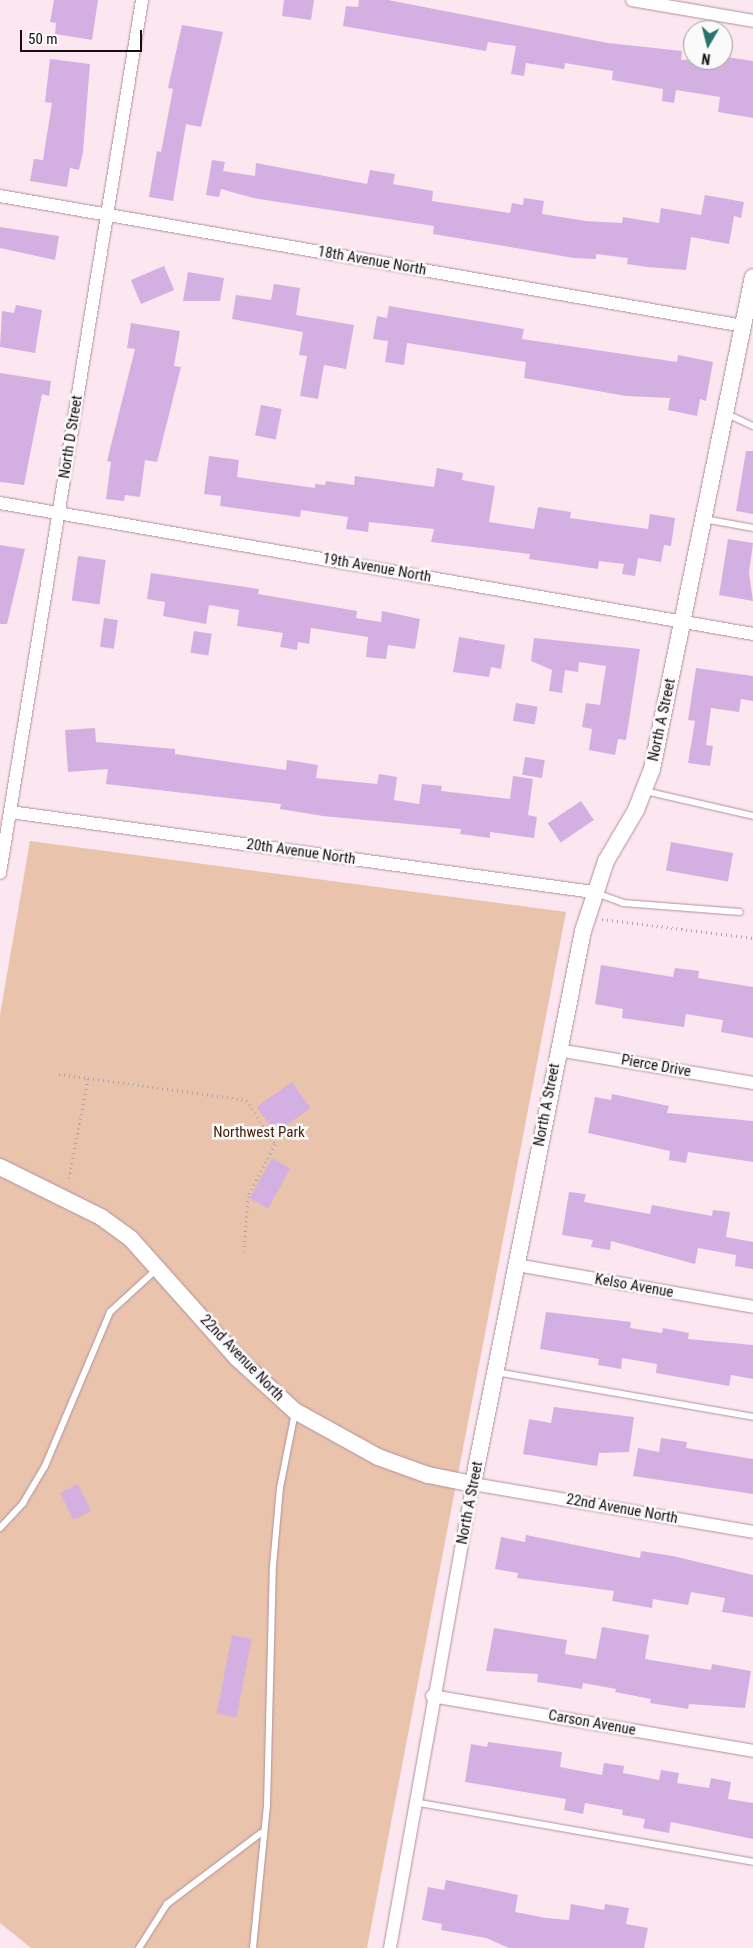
<!DOCTYPE html>
<html>
<head>
<meta charset="utf-8">
<style>
	body { margin:0 }
	#map { position:relative; width:753px; height:1948px; overflow:hidden; background:#fce6f0; font-family:"Roboto Condensed",sans-serif }
	div>[style] { position:absolute }
	[style*='--x'] { left:calc(var(--x)*1px); top:calc(var(--y)*1px); width:calc(var(--w)*1px); rotate:calc(var(--a)*1deg) }
	.green>* { inset:0; background:#e9c3ab }
	.building>* { inset:0; background:#d3b0e1; transform-origin:0 0 }
	.path>* { height:3px; margin-top:-1.5px; transform-origin:0; background:repeating-linear-gradient(90deg,#b4a2ab 0 1px,transparent 0 5px) }
	.roads { filter:drop-shadow(0 0 1px #b0909f) drop-shadow(0 0 1px #b0909f) }
	.service>* { height:6px; margin:-3px; padding:0 3px; transform-origin:3px; border-radius:3px; background:#fff }
	.minor>* { height:12px; margin:-6px; padding:0 6px; transform-origin:6px; border-radius:6px; background:#fff }
	.tertiary>* { height:16px; margin:-8px; padding:0 8px; transform-origin:8px; border-radius:8px; background:#fff }
	span { translate:-50% -50%; white-space:nowrap; text-align:center; line-height:1.15; -webkit-text-stroke:5px #fafafa; paint-order:stroke }
	.street-label { font-size:15px; color:#180d13 }
	.park-label { font-size:15px; color:#46230a }
	.north { position:absolute; left:683px; top:20px; width:50px; height:50px; box-sizing:border-box; background:#fafafa; border:1px solid #a09b9e; border-radius:50%; rotate:188deg; font-size:14px; font-weight:700; line-height:20px; text-align:center; color:#180d13 }
	.north::after { content:''; display:block; margin:auto; width:18px; height:22px; background:#2a736d; clip-path:polygon(50% 0,100% 100%,50% 72%,0 100%) }
	.scale { position:absolute; left:20px; top:30px; width:122px; height:22px; box-sizing:border-box; border:2px solid #180d13; border-top:0; padding-left:6px; font-size:15px; line-height:18px; white-space:nowrap; color:#180d13; -webkit-text-stroke:4px #fafafa; paint-order:stroke }
</style>
</head>
<body>
<div id="map">
	<div class="green">
		<div style="clip-path:polygon(30px 841px,566px 912px,367px 1948px,31px 1948px,0 1923px,0 1015px)"></div>
	</div>
	<div class="building">
		<div style="clip-path:polygon(54px 0,98px 0,92px 40px,55px 34px,56px 23px,50px 22px)"></div>
		<div style="clip-path:polygon(284px 0,314px 0,311px 20px,282px 16px)"></div>
		<div style="clip-path:polygon(359px 0,388px 0,608px 43px,682px 51px,681px 60px,727px 57px,753px 61px,753px 118px,718px 112px,720px 97px,676px 90px,674px 103px,662px 101px,663px 89px,612px 80px,613px 71px,565px 63px,564px 69px,526px 63px,524px 76px,511px 74px,516px 46px,488px 42px,486px 51px,343px 26px,346px 6px,358px 7px)"></div>
		<div style="clip-path:polygon(182px 25px,223px 32px,201px 127px,186px 124px,173px 201px,149px 197px,157px 151px,161px 152px,173px 89px,168px 88px)"></div>
		<div style="clip-path:polygon(50px 59px,90px 64px,83px 152px,79px 170px,70px 168px,67px 187px,30px 181px,34px 159px,43px 160px,52px 103px,45px 102px)"></div>
		<div style="clip-path:polygon(212px 160px,225px 162px,223px 171px,255px 176px,256px 163px,367px 184px,370px 170px,395px 174px,393px 184px,433px 191px,432px 201px,510px 213px,512px 203px,523px 205px,524px 198px,544px 201px,542px 214px,586px 221px,622px 223px,623px 217px,659px 223px,661px 208px,701px 215px,705px 195px,744px 202px,741px 218px,734px 216px,729px 244px,691px 237px,686px 270px,647px 267px,627px 264px,628px 258px,596px 254px,596px 259px,574px 258px,433px 234px,434px 226px,253px 198px,221px 189px,219px 197px,206px 195px)"></div>
		<div style="clip-path:polygon(0 227px,59px 236px,55px 260px,0 248px)"></div>
		<div style="left:164px;top:266px;width:26px;height:36px;rotate:67deg"></div>
		<div style="clip-path:polygon(188px 272px,224px 278px,220px 301px,183px 301px)"></div>
		<div style="clip-path:polygon(274px 284px,300px 288px,296px 315px,354px 325px,346px 369px,324px 365px,318px 399px,300px 396px,307px 356px,299px 355px,303px 332px,232px 319px,236px 295px,271px 300px)"></div>
		<div style="clip-path:polygon(16px 305px,42px 310px,35px 353px,0 347px,2px 311px,14px 313px)"></div>
		<div style="clip-path:polygon(389px 306px,524px 329px,522px 339px,677px 362px,678px 355px,713px 362px,706px 401px,700px 399px,697px 416px,668px 410px,670px 398px,626px 396px,524px 378px,526px 362px,407px 343px,404px 365px,385px 362px,388px 341px,373px 339px,377px 316px,387px 318px)"></div>
		<div style="clip-path:polygon(131px 323px,180px 331px,174px 366px,181px 367px,157px 462px,145px 460px,140px 497px,125px 495px,124px 501px,106px 499px,111px 462px,107px 461px,135px 349px,127px 348px)"></div>
		<div style="clip-path:polygon(0 373px,51px 381px,49px 396px,42px 394px,24px 485px,0 482px)"></div>
		<div style="left:261px;top:405px;width:21px;height:31px;rotate:11deg"></div>
		<div style="clip-path:polygon(746px 451px,753px 451px,753px 514px,736px 511px)"></div>
		<div style="clip-path:polygon(209px 456px,239px 460px,237px 477px,315px 488px,315px 484px,325px 485px,326px 481px,354px 485px,355px 476px,434px 487px,437px 468px,463px 473px,462px 480px,495px 486px,489px 522px,534px 529px,538px 507px,571px 512px,570px 518px,648px 529px,650px 514px,675px 518px,671px 546px,664px 545px,661px 562px,638px 558px,635px 576px,622px 574px,624px 564px,599px 561px,598px 569px,529px 559px,530px 554px,431px 542px,434px 529px,369px 522px,368px 532px,346px 529px,348px 517px,301px 510px,300px 517px,220px 506px,221px 496px,204px 494px)"></div>
		<div style="clip-path:polygon(728px 539px,753px 543px,749px 573px,753px 601px,719px 595px)"></div>
		<div style="clip-path:polygon(0 545px,25px 549px,7px 624px,0 624px)"></div>
		<div style="left:78px;top:556px;width:28px;height:45px;rotate:8deg"></div>
		<div style="clip-path:polygon(151px 573px,259px 589px,258px 594px,357px 611px,356px 618px,381px 622px,382px 611px,420px 619px,415px 649px,388px 645px,386px 659px,366px 657px,368px 637px,311px 628px,309px 644px,298px 642px,297px 650px,280px 647px,283px 633px,237px 626px,239px 610px,209px 605px,206px 624px,163px 616px,165px 602px,147px 599px)"></div>
		<div style="left:104px;top:618px;width:14px;height:29px;rotate:8deg"></div>
		<div style="left:194px;top:631px;width:18px;height:22px;rotate:9deg"></div>
		<div style="clip-path:polygon(459px 637px,505px 645px,501px 669px,491px 667px,489px 677px,453px 672px)"></div>
		<div style="clip-path:polygon(534px 638px,640px 649px,626px 740px,618px 739px,615px 755px,589px 750px,592px 729px,582px 727px,586px 703px,600px 705px,606px 666px,579px 662px,578px 672px,565px 670px,562px 693px,549px 691px,552px 670px,531px 661px)"></div>
		<div style="clip-path:polygon(696px 668px,753px 676px,753px 701px,741px 699px,739px 712px,711px 708px,706px 745px,713px 746px,710px 766px,688px 763px,695px 721px,688px 720px)"></div>
		<div style="left:516px;top:703px;width:22px;height:18px;rotate:10deg"></div>
		<div style="clip-path:polygon(95px 728px,96px 742px,175px 749px,175px 754px,286px 770px,287px 760px,318px 765px,316px 778px,377px 784px,379px 774px,397px 777px,394px 800px,419px 804px,422px 784px,442px 786px,441px 791px,510px 799px,513px 776px,533px 779px,528px 815px,537px 817px,534px 838px,490px 832px,490px 838px,460px 834px,461px 829px,323px 816px,280px 809px,281px 804px,106px 784px,108px 769px,68px 772px,65px 730px)"></div>
		<div style="left:525px;top:757px;width:20px;height:18px;rotate:9deg"></div>
		<div style="left:581px;top:801px;width:23px;height:40px;rotate:56deg"></div>
		<div style="left:671px;top:842px;width:63px;height:29px;rotate:10deg"></div>
		<div style="clip-path:polygon(601px 965px,673px 977px,675px 968px,699px 971px,698px 978px,753px 987px,753px 1038px,721px 1032px,723px 1020px,686px 1014px,684px 1027px,622px 1018px,623px 1009px,595px 1004px)"></div>
		<div style="left:292px;top:1082px;width:32px;height:43px;rotate:55deg"></div>
		<div style="clip-path:polygon(612px 1094px,669px 1106px,667px 1113px,753px 1121px,753px 1162px,688px 1152px,686px 1163px,669px 1160px,670px 1151px,588px 1133px,595px 1097px,611px 1100px)"></div>
		<div style="left:272px;top:1158px;width:21px;height:46px;rotate:29deg"></div>
		<div style="clip-path:polygon(569px 1192px,586px 1194px,584px 1202px,650px 1214px,652px 1205px,712px 1216px,713px 1210px,730px 1212px,726px 1237px,753px 1242px,753px 1269px,735px 1266px,736px 1255px,698px 1248px,695px 1264px,611px 1241px,610px 1250px,591px 1247px,593px 1240px,562px 1235px)"></div>
		<div style="clip-path:polygon(546px 1312px,631px 1322px,630px 1328px,662px 1333px,663px 1328px,689px 1333px,688px 1339px,753px 1345px,753px 1379px,731px 1375px,729px 1386px,656px 1373px,657px 1364px,622px 1358px,621px 1369px,598px 1365px,599px 1359px,540px 1349px)"></div>
		<div style="clip-path:polygon(554px 1407px,634px 1417px,629px 1452px,599px 1453px,597px 1466px,523px 1454px,529px 1419px,551px 1423px)"></div>
		<div style="clip-path:polygon(661px 1438px,687px 1442px,686px 1448px,753px 1459px,753px 1494px,633px 1476px,638px 1448px,659px 1452px)"></div>
		<div style="left:78px;top:1484px;width:30px;height:20px;rotate:64deg"></div>
		<div style="clip-path:polygon(526px 1535px,640px 1558px,641px 1551px,673px 1556px,753px 1575px,753px 1617px,722px 1612px,725px 1598px,691px 1592px,688px 1605px,653px 1599px,652px 1608px,612px 1601px,614px 1591px,517px 1578px,518px 1573px,495px 1569px,501px 1537px,525px 1542px)"></div>
		<div style="clip-path:polygon(602px 1627px,649px 1635px,645px 1659px,711px 1670px,712px 1664px,751px 1671px,745px 1708px,689px 1704px,688px 1709px,650px 1703px,651px 1699px,615px 1692px,616px 1689px,583px 1683px,582px 1689px,537px 1682px,538px 1674px,486px 1671px,494px 1628px,567px 1640px,565px 1654px,596px 1659px)"></div>
		<div style="left:232px;top:1635px;width:20px;height:80px;rotate:11deg"></div>
		<div style="clip-path:polygon(488px 1742px,562px 1752px,560px 1767px,602px 1775px,604px 1763px,624px 1766px,623px 1773px,659px 1780px,661px 1770px,679px 1773px,677px 1783px,709px 1788px,711px 1778px,731px 1782px,728px 1799px,753px 1803px,753px 1839px,671px 1822px,669px 1833px,643px 1828px,645px 1819px,622px 1815px,623px 1810px,585px 1803px,583px 1814px,564px 1810px,566px 1799px,465px 1782px,471px 1744px,487px 1747px)"></div>
		<div style="clip-path:polygon(446px 1880px,518px 1895px,515px 1912px,546px 1918px,569px 1920px,571px 1904px,604px 1910px,605px 1904px,629px 1908px,626px 1924px,648px 1928px,644px 1948px,509px 1948px,486px 1938px,441px 1930px,442px 1924px,422px 1920px,428px 1887px,444px 1890px)"></div>
	</div>
	<div class="path">
		<div style="--x:602;--y:919;--w:152;--a:7.2"></div>
		<div style="--x:59;--y:1074;--w:29;--a:8"></div>
		<div style="--x:69;--y:1178;--w:102;--a:-79.2"></div>
		<div style="--x:88;--y:1078;--w:160;--a:7.9"></div>
		<div style="--x:246;--y:1100;--w:53;--a:56.6"></div>
		<div style="--x:275;--y:1144;--w:59;--a:117.4"></div>
		<div style="--x:248;--y:1196;--w:55;--a:94.2"></div>
	</div>
	<div class="roads">
		<div class="service">
			<div style="--x:725;--y:413;--w:31;--a:25"></div>
			<div style="--x:704;--y:519;--w:50;--a:10.4"></div>
			<div style="--x:645;--y:791;--w:111;--a:13"></div>
			<div style="--x:596;--y:893;--w:29;--a:20"></div>
			<div style="--x:623;--y:903;--w:117;--a:4.4"></div>
			<div style="--x:496;--y:1372;--w:261;--a:9.9"></div>
			<div style="--x:0;--y:1528;--w:34;--a:-47"></div>
			<div style="--x:23;--y:1503;--w:43;--a:-59.3"></div>
			<div style="--x:45;--y:1466;--w:167;--a:-67.1"></div>
			<div style="--x:110;--y:1312;--w:64;--a:-42.5"></div>
			<div style="--x:414;--y:1802;--w:344;--a:10"></div>
			<div style="--x:139;--y:1948;--w:52;--a:-57.5"></div>
			<div style="--x:167;--y:1904;--w:118;--a:-37.1"></div>
			<div style="--x:253;--y:1948;--w:143;--a:-84.4"></div>
			<div style="--x:267;--y:1806;--w:240;--a:-88.6"></div>
			<div style="--x:273;--y:1566;--w:78;--a:-84.9"></div>
			<div style="--x:280;--y:1488;--w:77;--a:-78.8"></div>
		</div>
		<div class="minor">
			<div style="--x:632;--y:0;--w:123;--a:9.8"></div>
			<div style="--x:0;--y:196;--w:754;--a:9.92"></div>
			<div style="--x:0;--y:503;--w:764;--a:9.87"></div>
			<div style="--x:10;--y:812;--w:588;--a:7.81"></div>
			<div style="--x:0;--y:873;--w:884;--a:-80.76"></div>
			<div style="--x:558;--y:1050;--w:198;--a:9.6"></div>
			<div style="--x:516;--y:1265;--w:241;--a:10"></div>
			<div style="--x:432;--y:1696;--w:326;--a:9.7"></div>
			<div style="--x:390;--y:1948;--w:471;--a:-79.9"></div>
			<div style="--x:473;--y:1484;--w:284;--a:9.7"></div>
		</div>
		<div class="tertiary">
			<div style="--x:0;--y:1167;--w:113;--a:26.3"></div>
			<div style="--x:101;--y:1217;--w:37;--a:36"></div>
			<div style="--x:131;--y:1239;--w:158;--a:48.3"></div>
			<div style="--x:236;--y:1357;--w:80;--a:42.5"></div>
			<div style="--x:295;--y:1411;--w:95;--a:29"></div>
			<div style="--x:378;--y:1457;--w:53;--a:19.8"></div>
			<div style="--x:428;--y:1475;--w:46;--a:11.3"></div>
			<div style="--x:473;--y:1484;--w:564;--a:-78.75"></div>
			<div style="--x:583;--y:931;--w:74;--a:-71.8"></div>
			<div style="--x:606;--y:861;--w:59;--a:-59.5"></div>
			<div style="--x:636;--y:810;--w:44;--a:-68.7"></div>
			<div style="--x:652;--y:769;--w:502;--a:-78.4"></div>
		</div>
	</div>
	<div class="street-label">
		<span style="left:372px;top:261px;rotate:10deg">18th Avenue North</span>
		<span style="left:71px;top:437px;rotate:-81deg">North D Street</span>
		<span style="left:377px;top:568px;rotate:10deg">19th Avenue North</span>
		<span style="left:662px;top:720px;rotate:-78deg">North A Street</span>
		<span style="left:301px;top:852px;rotate:8deg">20th Avenue North</span>
		<span style="left:656px;top:1066px;rotate:10deg">Pierce Drive</span>
		<span style="left:547px;top:1105px;rotate:-79deg">North A Street</span>
		<span style="left:634px;top:1286px;rotate:10deg">Kelso Avenue</span>
		<span style="left:242px;top:1358px;rotate:46deg">22nd Avenue North</span>
		<span style="left:470px;top:1503px;rotate:-79deg">North A Street</span>
		<span style="left:622px;top:1509px;rotate:10deg">22nd Avenue North</span>
		<span style="left:592px;top:1723px;rotate:10deg">Carson Avenue</span>
	</div>
	<div class="park-label">
		<span style="left:259px;top:1133px">Northwest Park</span>
	</div>
	<div class="north">N</div>
	<div class="scale">50 m</div>
</div>
</body>
</html>
